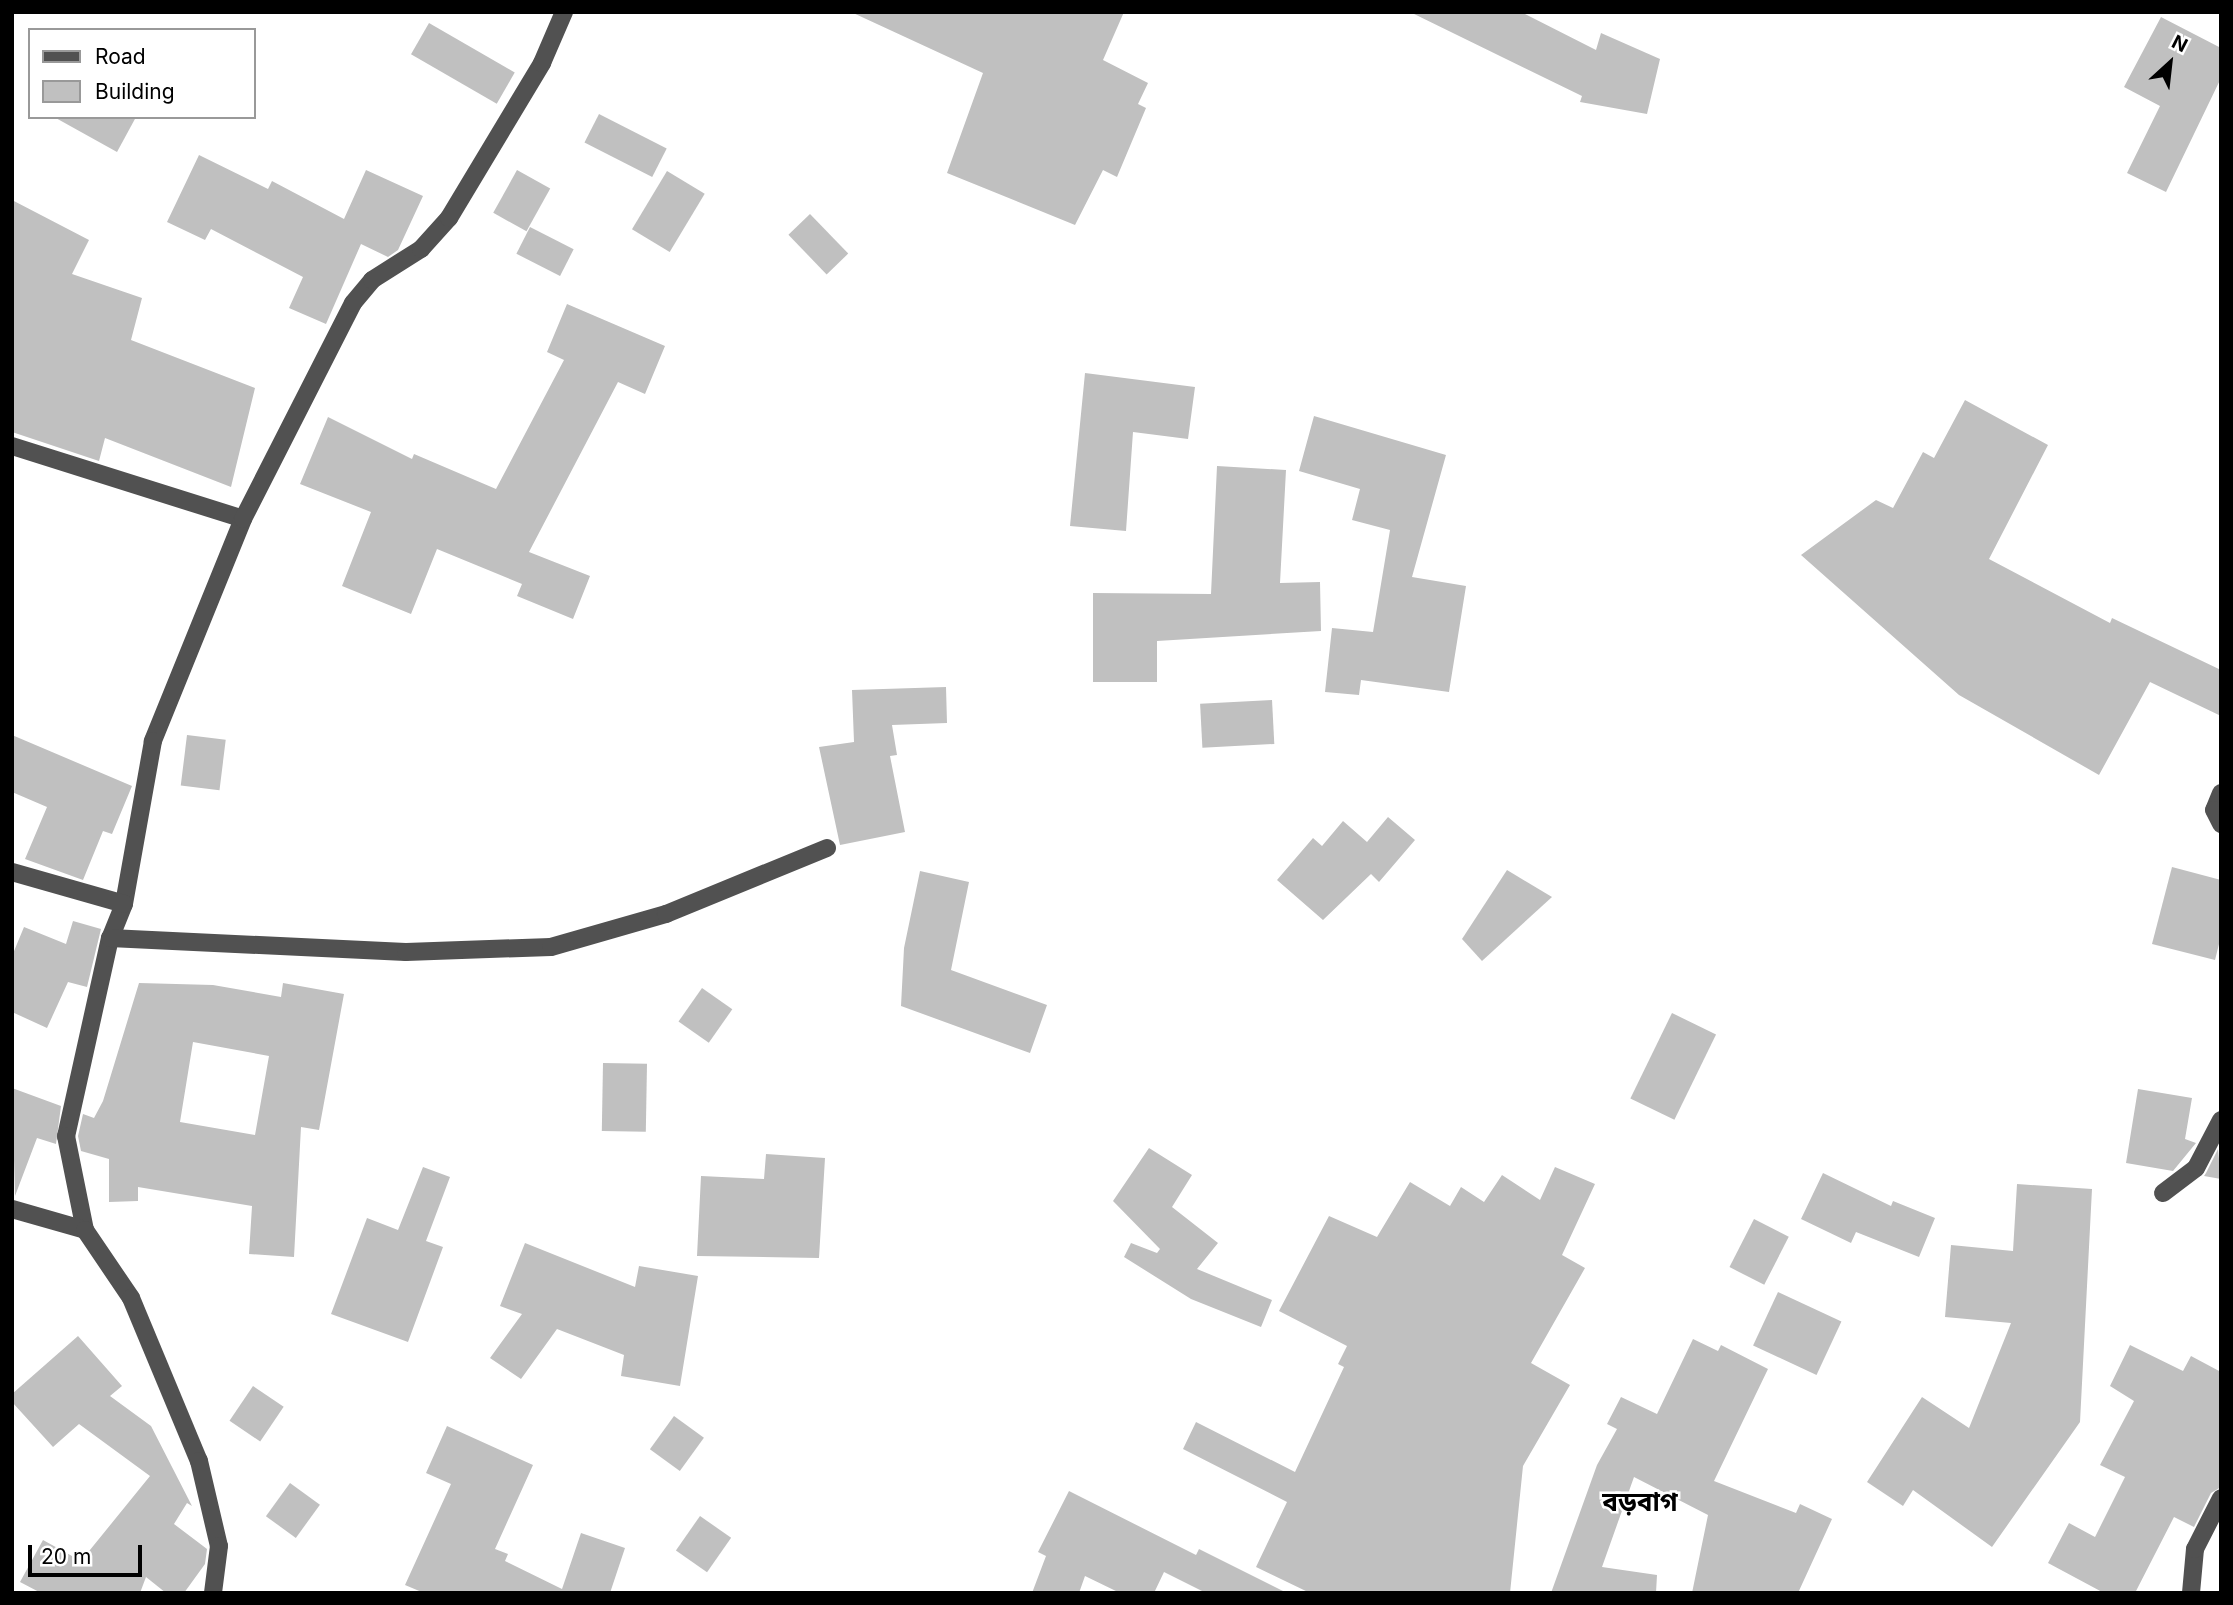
<!DOCTYPE html>
<html>
<head>
<meta charset="utf-8">
<style>
	body { margin:0 }
	#map { position:relative; width:2233px; height:1605px; overflow:hidden; background:#fff; font-family:Inter,"Noto Sans Bengali",sans-serif }
	div>[style] { position:absolute }
	[style*='--x'] { left:calc(var(--x)*1px); top:calc(var(--y)*1px); width:calc(var(--w)*1px); rotate:calc(var(--a)*1deg) }
	.building>* { inset:0; background:#c0c0c0; transform-origin:0 0 }
	.minor>* { height:18px; margin:-9px; padding:0 9px; transform-origin:9px; border-radius:9px; background:#515151 }
	span { translate:-50% -50%; white-space:nowrap; text-align:center; line-height:1.15; -webkit-text-stroke:5px #fff; paint-order:stroke }
	.quarter-label { font-size:26px; color:#000; font-weight:700 }
	.frame { position:absolute; inset:0; border:14px solid #000; pointer-events:none }
	.legend { position:absolute; left:28px; top:28px; width:228px; height:91px; box-sizing:border-box; background:#fff; border:2px solid #999; margin:0; padding:9px 12px; list-style:none; font-size:21px; color:#000 }
	.legend li { display:flex; align-items:center; gap:14px; height:35px }
	.legend b { width:35px; border:2px solid #999 }
	.north { position:absolute; left:2135px; top:28px; width:70px; height:70px; -webkit-text-stroke:5px #fff; paint-order:stroke; rotate:27deg; font-size:19px; font-weight:700; line-height:28px; text-align:center; color:#000 }
	.north::after { content:''; display:block; margin:auto; width:24px; height:32px; background:#000; clip-path:polygon(50% 0,100% 100%,50% 72%,0 100%) }
	.scale { position:absolute; left:28px; top:1545px; width:114px; height:32px; box-sizing:border-box; border:4px solid #000; border-top:0; padding-left:9px; font-size:21px; line-height:24px; white-space:nowrap; color:#000; -webkit-text-stroke:5px #fff; paint-order:stroke }
</style>
</head>
<body>
<div id="map">
	<div class="building">
		<div style="clip-path:polygon(851px 12px,1124px 12px,1103px 60px,1148px 83px,1138px 104px,1146px 108px,1117px 177px,1103px 170px,1075px 225px,947px 173px,983px 73px)"></div>
		<div style="clip-path:polygon(1410px 12px,1521px 12px,1596px 50px,1601px 33px,1660px 59px,1647px 114px,1580px 102px,1582px 96px)"></div>
		<div style="clip-path:polygon(2161px 17px,2221px 48px,2221px 78px,2166px 192px,2127px 173px,2160px 106px,2124px 87px)"></div>
		<div style="left:429px;top:23px;width:99px;height:36px;rotate:30deg"></div>
		<div style="left:599px;top:114px;width:76px;height:32px;rotate:27deg"></div>
		<div style="clip-path:polygon(54px 117px,136px 117px,117px 152px)"></div>
		<div style="clip-path:polygon(199px 155px,268px 189px,272px 181px,344px 219px,366px 170px,423px 196px,398px 250px,388px 257px,361px 244px,326px 324px,289px 308px,303px 277px,211px 229px,205px 240px,167px 222px)"></div>
		<div style="left:517px;top:170px;width:38px;height:49px;rotate:29deg"></div>
		<div style="left:667px;top:171px;width:44px;height:68px;rotate:31deg"></div>
		<div style="clip-path:polygon(12px 200px,89px 240px,72px 274px,142px 298px,131px 340px,255px 388px,231px 487px,105px 438px,99px 461px,12px 432px)"></div>
		<div style="left:810px;top:214px;width:55px;height:30px;rotate:46deg"></div>
		<div style="left:530px;top:227px;width:49px;height:30px;rotate:27deg"></div>
		<div style="clip-path:polygon(567px 304px,665px 346px,645px 394px,618px 382px,529px 552px,590px 576px,573px 619px,517px 596px,522px 584px,437px 549px,411px 614px,342px 586px,371px 512px,300px 484px,328px 417px,412px 459px,414px 454px,496px 489px,564px 360px,547px 352px)"></div>
		<div style="clip-path:polygon(1085px 373px,1195px 387px,1188px 439px,1133px 432px,1126px 531px,1070px 526px)"></div>
		<div style="clip-path:polygon(1965px 400px,2048px 445px,1989px 559px,2110px 623px,2112px 618px,2221px 670px,2221px 716px,2150px 682px,2099px 775px,1959px 695px,1801px 555px,1876px 500px,1893px 508px,1923px 452px,1934px 458px)"></div>
		<div style="clip-path:polygon(1314px 416px,1446px 455px,1412px 577px,1466px 586px,1449px 692px,1361px 680px,1359px 695px,1325px 692px,1332px 628px,1373px 632px,1390px 530px,1352px 520px,1360px 489px,1299px 471px)"></div>
		<div style="clip-path:polygon(1217px 466px,1286px 470px,1280px 583px,1320px 582px,1321px 631px,1157px 641px,1157px 682px,1093px 682px,1093px 593px,1211px 594px)"></div>
		<div style="clip-path:polygon(946px 687px,947px 723px,892px 725px,897px 755px,890px 756px,905px 832px,840px 845px,819px 747px,854px 742px,852px 690px)"></div>
		<div style="left:1272px;top:700px;width:44px;height:72px;rotate:87deg"></div>
		<div style="clip-path:polygon(12px 735px,132px 786px,112px 834px,103px 831px,83px 880px,25px 859px,47px 807px,12px 792px)"></div>
		<div style="left:187px;top:735px;width:39px;height:51px;rotate:7deg"></div>
		<div style="clip-path:polygon(1388px 817px,1415px 840px,1379px 882px,1371px 874px,1323px 920px,1277px 880px,1313px 838px,1322px 846px,1343px 821px,1367px 842px)"></div>
		<div style="clip-path:polygon(2172px 867px,2221px 880px,2221px 936px,2215px 960px,2152px 944px)"></div>
		<div style="clip-path:polygon(1507px 870px,1552px 897px,1482px 961px,1462px 939px)"></div>
		<div style="clip-path:polygon(920px 871px,969px 882px,951px 970px,1047px 1005px,1030px 1053px,901px 1006px,904px 948px)"></div>
		<div style="clip-path:polygon(73px 921px,101px 929px,87px 987px,68px 982px,47px 1028px,12px 1012px,12px 956px,24px 927px,66px 944px)"></div>
		<div style="clip-path:polygon(evenodd,139px 983px,213px 985px,281px 997px,283px 983px,344px 994px,319px 1130px,301px 1127px,294px 1257px,249px 1254px,252px 1206px,138px 1187px,138px 1201px,109px 1202px,109px 1159px,81px 1151px,78px 1136px,83px 1114px,94px 1118px,103px 1101px,139px 983px,193px 1042px,269px 1056px,255px 1135px,180px 1122px,193px 1042px)"></div>
		<div style="left:702px;top:988px;width:37px;height:41px;rotate:35deg"></div>
		<div style="left:1672px;top:1013px;width:49px;height:95px;rotate:26deg"></div>
		<div style="left:603px;top:1063px;width:44px;height:68px;rotate:1deg"></div>
		<div style="clip-path:polygon(12px 1088px,61px 1106px,56px 1144px,37px 1138px,15px 1196px)"></div>
		<div style="clip-path:polygon(2138px 1089px,2192px 1098px,2185px 1139px,2196px 1143px,2173px 1171px,2126px 1163px)"></div>
		<div style="clip-path:polygon(1149px 1148px,1192px 1175px,1172px 1207px,1218px 1243px,1197px 1269px,1272px 1300px,1261px 1327px,1191px 1299px,1124px 1257px,1131px 1243px,1157px 1253px,1160px 1249px,1113px 1201px)"></div>
		<div style="clip-path:polygon(2218px 1149px,2221px 1179px,2204px 1176px,2206px 1173px)"></div>
		<div style="clip-path:polygon(766px 1154px,825px 1158px,819px 1258px,697px 1256px,701px 1176px,764px 1179px)"></div>
		<div style="clip-path:polygon(423px 1167px,450px 1177px,426px 1241px,443px 1247px,408px 1342px,331px 1314px,367px 1218px,398px 1230px)"></div>
		<div style="clip-path:polygon(1555px 1167px,1595px 1184px,1562px 1255px,1585px 1268px,1531px 1363px,1570px 1385px,1523px 1466px,1510px 1593px,1310px 1593px,1256px 1567px,1287px 1502px,1183px 1449px,1196px 1422px,1295px 1472px,1344px 1367px,1338px 1364px,1347px 1346px,1279px 1311px,1329px 1216px,1377px 1237px,1410px 1182px,1450px 1206px,1461px 1187px,1484px 1202px,1502px 1175px,1540px 1200px)"></div>
		<div style="clip-path:polygon(1823px 1173px,1891px 1206px,1893px 1201px,1935px 1218px,1919px 1257px,1856px 1232px,1851px 1243px,1801px 1219px)"></div>
		<div style="clip-path:polygon(2017px 1184px,2092px 1189px,2080px 1422px,1992px 1547px,1913px 1490px,1903px 1506px,1867px 1482px,1922px 1397px,1969px 1428px,2011px 1323px,1945px 1317px,1951px 1245px,2013px 1251px)"></div>
		<div style="left:1754px;top:1219px;width:39px;height:54px;rotate:27deg"></div>
		<div style="clip-path:polygon(525px 1243px,635px 1287px,639px 1266px,698px 1276px,680px 1386px,621px 1376px,624px 1355px,557px 1329px,521px 1379px,490px 1358px,522px 1314px,500px 1306px)"></div>
		<div style="left:1778px;top:1292px;width:70px;height:59px;rotate:25deg"></div>
		<div style="clip-path:polygon(78px 1336px,122px 1386px,110px 1396px,151px 1426px,192px 1506px,187px 1503px,174px 1524px,207px 1549px,205px 1564px,184px 1593px,166px 1593px,146px 1577px,140px 1593px,41px 1593px,20px 1582px,43px 1540px,81px 1561px,150px 1476px,79px 1424px,53px 1447px,12px 1402px,12px 1394px)"></div>
		<div style="clip-path:polygon(1693px 1339px,1718px 1351px,1721px 1345px,1768px 1369px,1714px 1481px,1796px 1513px,1800px 1504px,1832px 1519px,1798px 1593px,1692px 1593px,1708px 1515px,1634px 1477px,1602px 1567px,1657px 1575px,1656px 1593px,1551px 1593px,1597px 1465px,1617px 1429px,1607px 1424px,1621px 1397px,1657px 1414px)"></div>
		<div style="clip-path:polygon(2130px 1345px,2183px 1371px,2191px 1356px,2221px 1372px,2221px 1487px,2211px 1493px,2194px 1527px,2174px 1517px,2135px 1593px,2104px 1593px,2048px 1563px,2069px 1523px,2095px 1537px,2125px 1477px,2100px 1465px,2134px 1401px,2110px 1386px)"></div>
		<div style="left:253px;top:1386px;width:37px;height:42px;rotate:34deg"></div>
		<div style="left:674px;top:1416px;width:37px;height:41px;rotate:36deg"></div>
		<div style="clip-path:polygon(447px 1426px,533px 1465px,495px 1549px,508px 1554px,505px 1561px,562px 1589px,581px 1533px,625px 1548px,610px 1593px,424px 1593px,405px 1585px,451px 1484px,426px 1473px)"></div>
		<div style="left:290px;top:1483px;width:37px;height:41px;rotate:36deg"></div>
		<div style="clip-path:polygon(1069px 1491px,1196px 1555px,1199px 1549px,1287px 1593px,1206px 1593px,1164px 1572px,1154px 1593px,1120px 1593px,1085px 1576px,1079px 1593px,1032px 1593px,1046px 1556px,1038px 1552px)"></div>
		<div style="left:700px;top:1516px;width:38px;height:42px;rotate:35deg"></div>
	</div>
	<div class="minor">
		<div style="--x:12;--y:446;--w:242;--a:17.5"></div>
		<div style="--x:243;--y:519;--w:240;--a:112.1"></div>
		<div style="--x:153;--y:741;--w:166;--a:100.1"></div>
		<div style="--x:124;--y:904;--w:37;--a:112"></div>
		<div style="--x:110;--y:938;--w:203;--a:102.5"></div>
		<div style="--x:66;--y:1136;--w:96;--a:78.6"></div>
		<div style="--x:243;--y:519;--w:242;--a:-63"></div>
		<div style="--x:353;--y:303;--w:30;--a:-50"></div>
		<div style="--x:372;--y:280;--w:58;--a:-32.3"></div>
		<div style="--x:421;--y:249;--w:42;--a:-47.9"></div>
		<div style="--x:449;--y:218;--w:181;--a:-59"></div>
		<div style="--x:542;--y:63;--w:56;--a:-66.7"></div>
		<div style="--x:2221;--y:793;--w:18;--a:112"></div>
		<div style="--x:2214;--y:810;--w:16;--a:63"></div>
		<div style="--x:12;--y:872;--w:116;--a:15.9"></div>
		<div style="--x:110;--y:938;--w:296;--a:2.7"></div>
		<div style="--x:406;--y:952;--w:145;--a:-2"></div>
		<div style="--x:551;--y:947;--w:120;--a:-16"></div>
		<div style="--x:666;--y:914;--w:174;--a:-22.3"></div>
		<div style="--x:2163;--y:1193;--w:41;--a:-37.1"></div>
		<div style="--x:2196;--y:1168;--w:54;--a:-62.5"></div>
		<div style="--x:12;--y:1209;--w:76;--a:16"></div>
		<div style="--x:85;--y:1230;--w:82;--a:55.9"></div>
		<div style="--x:131;--y:1298;--w:177;--a:67.4"></div>
		<div style="--x:199;--y:1461;--w:87;--a:76.8"></div>
		<div style="--x:219;--y:1546;--w:47;--a:97.3"></div>
		<div style="--x:2191;--y:1593;--w:44;--a:-84.8"></div>
		<div style="--x:2195;--y:1549;--w:57;--a:-63"></div>
	</div>
	<div class="quarter-label">
		<span style="left:1640px;top:1502px">বড়বাগ</span>
	</div>
	<div class="frame"></div>
	<ul class="legend">
	<li><b style="height:9px;background:#515151"></b>Road</li>
	<li><b style="height:19px;background:#c0c0c0"></b>Building</li>
	</ul>
	<div class="north">N</div>
	<div class="scale">20 m</div>
</div>
</body>
</html>
